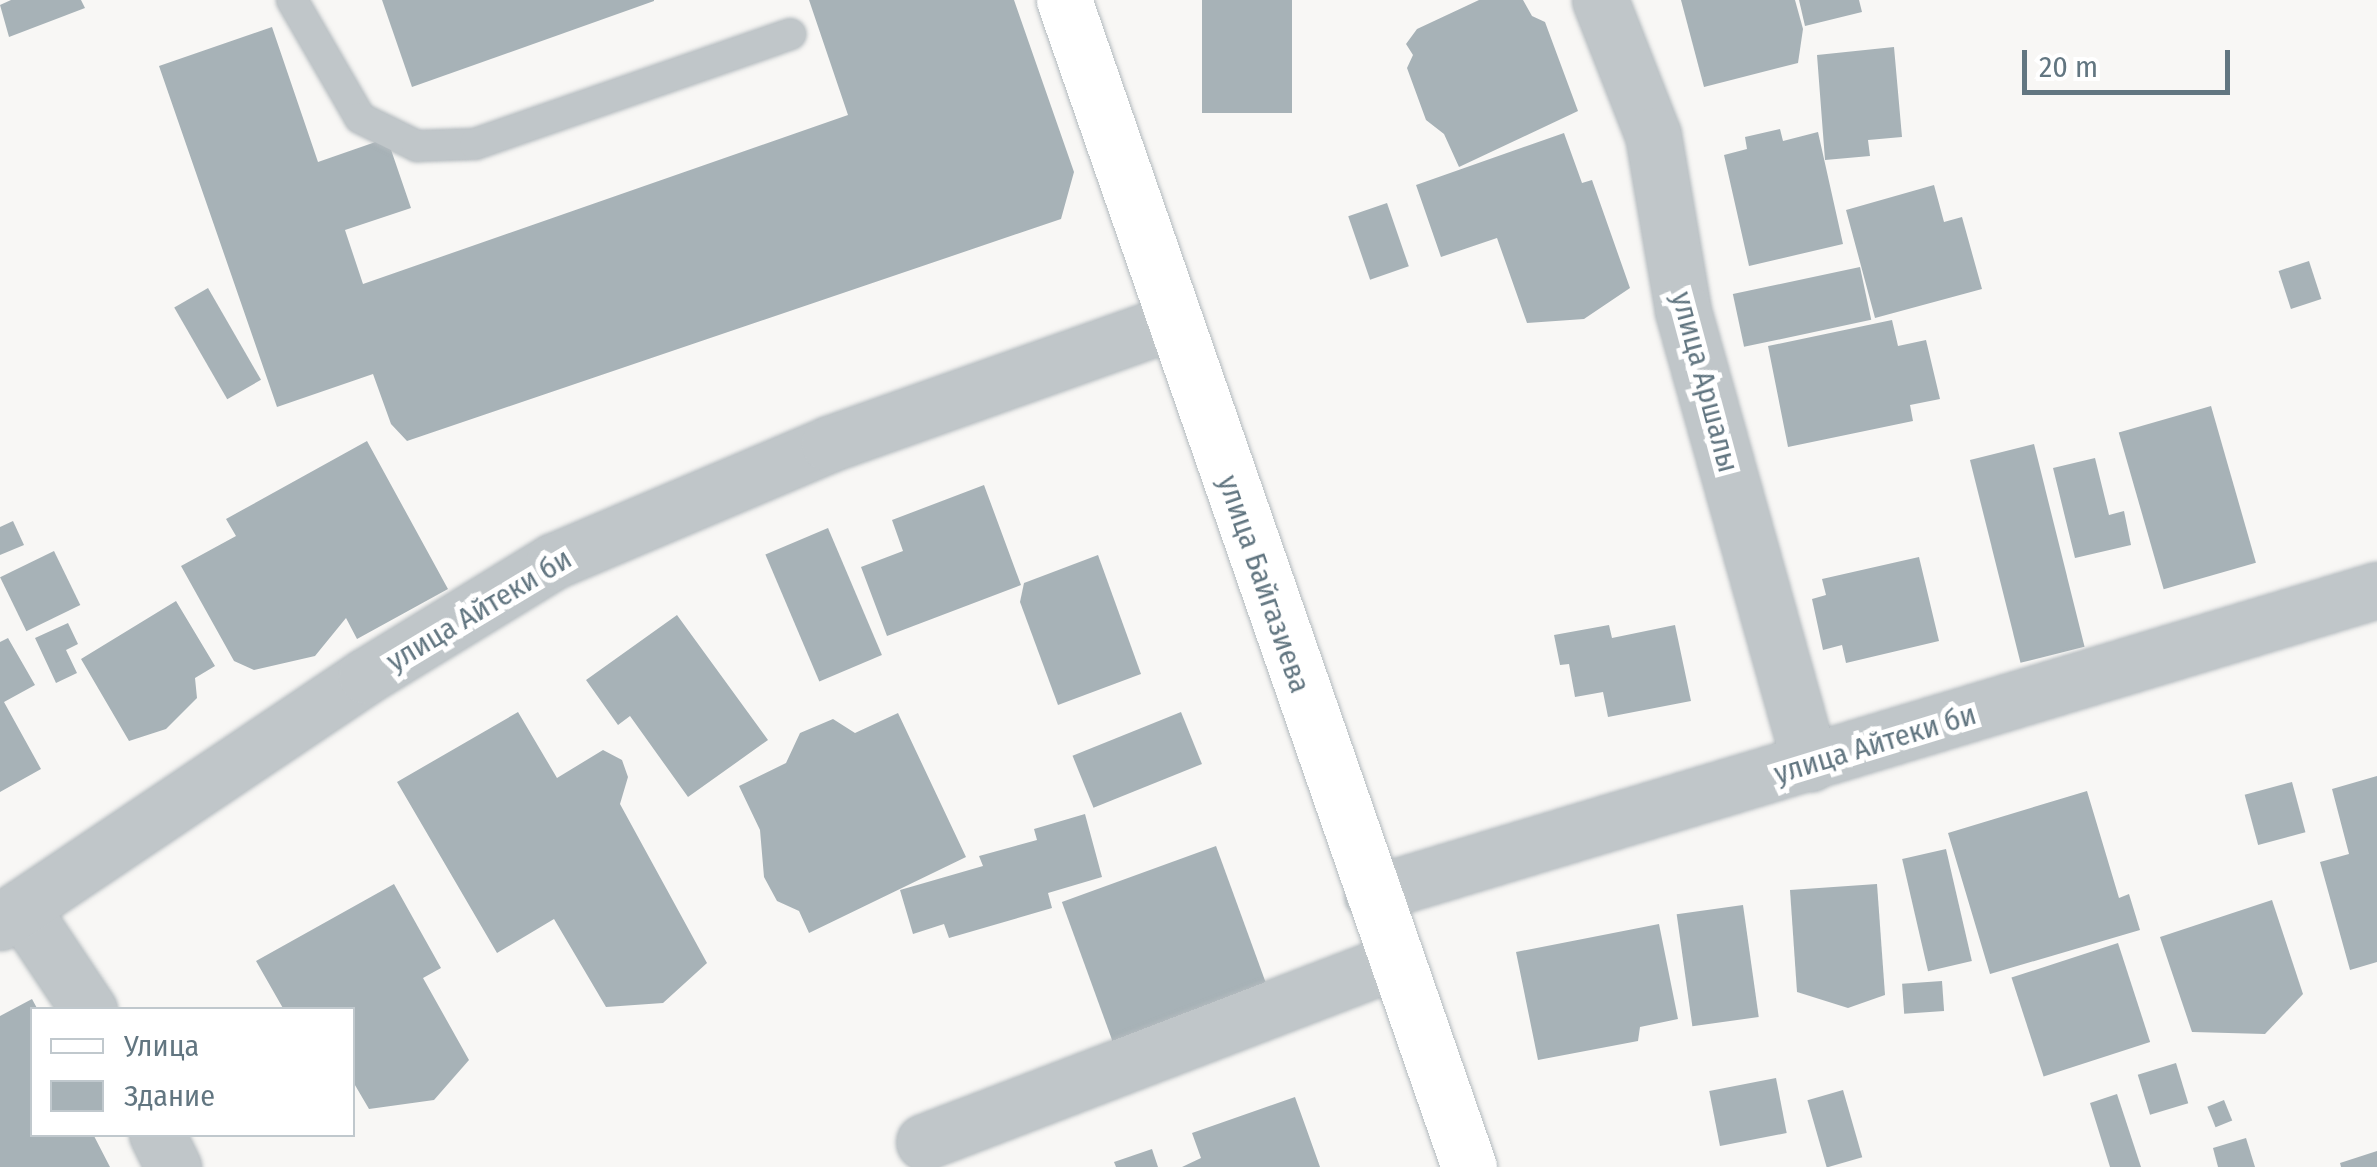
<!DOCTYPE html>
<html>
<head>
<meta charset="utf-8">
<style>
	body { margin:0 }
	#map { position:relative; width:2377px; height:1167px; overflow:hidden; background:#f8f7f5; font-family:"Fira Sans Condensed",sans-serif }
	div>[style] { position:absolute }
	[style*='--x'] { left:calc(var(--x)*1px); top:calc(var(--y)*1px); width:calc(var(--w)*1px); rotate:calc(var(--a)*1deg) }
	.building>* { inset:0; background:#a7b2b7; transform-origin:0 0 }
	.roads { filter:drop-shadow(0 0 2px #b3babe) drop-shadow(0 0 2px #b3babe) }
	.service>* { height:30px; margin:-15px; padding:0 15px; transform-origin:15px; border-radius:15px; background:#c0c6c9 }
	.minor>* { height:55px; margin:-27.5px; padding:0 27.5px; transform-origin:27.5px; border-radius:27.5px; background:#c0c6c9 }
	.secondary>* { height:55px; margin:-27.5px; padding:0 27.5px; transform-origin:27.5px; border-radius:27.5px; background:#fff }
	span { translate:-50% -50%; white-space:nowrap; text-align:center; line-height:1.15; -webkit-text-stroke:10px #fff; paint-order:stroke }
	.street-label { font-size:30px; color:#627681 }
	.legend { position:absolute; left:30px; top:1007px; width:325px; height:130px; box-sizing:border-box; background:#fff; border:2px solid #c0c8cd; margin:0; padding:12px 18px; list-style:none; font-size:30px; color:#627681 }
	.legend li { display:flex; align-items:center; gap:20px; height:50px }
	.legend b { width:50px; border:2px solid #c0c8cd }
	.scale { position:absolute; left:2022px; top:50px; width:208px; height:45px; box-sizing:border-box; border:5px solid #627681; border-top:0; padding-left:12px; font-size:30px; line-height:35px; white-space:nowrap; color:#627681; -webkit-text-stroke:8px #fff; paint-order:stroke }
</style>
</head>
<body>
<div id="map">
	<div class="building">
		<div style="clip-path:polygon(11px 0,81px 0,85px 8px,9px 37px,0 5px)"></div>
		<div style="clip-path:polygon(382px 0,654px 0,654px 1px,412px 87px)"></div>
		<div style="clip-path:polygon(809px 0,1014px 0,1074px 172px,1061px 219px,407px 441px,391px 424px,373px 374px,277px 407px,159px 66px,272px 27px,318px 162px,387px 138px,411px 208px,345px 230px,363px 284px,848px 115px)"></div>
		<div style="left:1202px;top:0;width:90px;height:113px"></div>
		<div style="clip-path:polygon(1479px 0,1523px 0,1532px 16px,1545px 22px,1578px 111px,1459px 167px,1444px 134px,1426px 120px,1407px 68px,1413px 55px,1406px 44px,1417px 29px)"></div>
		<div style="clip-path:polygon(1681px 0,1795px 0,1803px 29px,1798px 63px,1704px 87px)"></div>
		<div style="clip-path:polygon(1799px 0,1859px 0,1862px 12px,1805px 26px)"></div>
		<div style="clip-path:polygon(1894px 47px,1902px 137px,1868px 140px,1870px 156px,1825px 160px,1817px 55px)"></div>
		<div style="clip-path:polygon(1780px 129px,1783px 141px,1818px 132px,1843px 244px,1749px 266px,1724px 155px,1747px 149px,1745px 137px)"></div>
		<div style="clip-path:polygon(1564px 133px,1582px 183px,1592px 180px,1630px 288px,1584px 319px,1527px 323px,1497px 238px,1441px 257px,1416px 185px)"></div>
		<div style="clip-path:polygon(1934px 185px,1944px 222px,1962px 217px,1982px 289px,1875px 318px,1846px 210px)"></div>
		<div style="left:1387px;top:203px;width:67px;height:41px;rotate:71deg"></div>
		<div style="left:2309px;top:261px;width:40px;height:32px;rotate:72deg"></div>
		<div style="left:1860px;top:267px;width:54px;height:130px;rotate:78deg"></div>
		<div style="left:208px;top:288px;width:106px;height:39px;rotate:60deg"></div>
		<div style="clip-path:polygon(1892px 320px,1898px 346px,1926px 340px,1940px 399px,1910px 405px,1913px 421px,1788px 447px,1768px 346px)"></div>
		<div style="left:2211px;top:406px;width:163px;height:96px;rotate:74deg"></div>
		<div style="clip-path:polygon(367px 441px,448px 589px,357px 639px,346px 618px,315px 656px,254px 670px,234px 661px,181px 566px,236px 536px,226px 519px)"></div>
		<div style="left:2034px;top:444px;width:209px;height:66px;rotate:76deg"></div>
		<div style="clip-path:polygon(2095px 458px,2109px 515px,2124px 511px,2131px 545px,2075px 558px,2053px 468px)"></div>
		<div style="clip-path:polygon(984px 485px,1021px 585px,887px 636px,861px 567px,903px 551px,892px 520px)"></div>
		<div style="clip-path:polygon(13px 521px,24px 545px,0 555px,0 527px)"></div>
		<div style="left:828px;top:528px;width:138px;height:68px;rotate:67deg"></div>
		<div style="left:54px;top:551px;width:60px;height:60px;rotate:64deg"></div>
		<div style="clip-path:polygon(1098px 555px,1141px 674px,1058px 705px,1020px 602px,1024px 583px)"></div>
		<div style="clip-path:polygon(1919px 557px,1939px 641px,1846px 663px,1842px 645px,1823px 650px,1812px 599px,1826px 595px,1822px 579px)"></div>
		<div style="clip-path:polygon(176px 601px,215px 666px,195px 678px,197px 698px,166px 729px,129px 741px,81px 659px)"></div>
		<div style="clip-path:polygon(677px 615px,768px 740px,688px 797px,630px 716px,618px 725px,586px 680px)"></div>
		<div style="clip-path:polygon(68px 623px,78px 644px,66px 650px,77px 673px,56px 683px,35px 638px)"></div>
		<div style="clip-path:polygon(1609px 625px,1612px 638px,1675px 625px,1691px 701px,1608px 717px,1603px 692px,1575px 697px,1569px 664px,1560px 665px,1554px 635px)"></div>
		<div style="clip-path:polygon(8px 638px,35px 685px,4px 702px,41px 769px,0 792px,0 642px)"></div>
		<div style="clip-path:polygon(518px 712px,557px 778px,603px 750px,622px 760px,628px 777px,620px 804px,707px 963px,663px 1003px,606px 1007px,554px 919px,497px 953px,397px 782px)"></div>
		<div style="left:1181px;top:712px;width:56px;height:117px;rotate:68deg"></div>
		<div style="clip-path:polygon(898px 713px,966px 857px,809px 933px,799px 911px,777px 901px,764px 877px,760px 830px,739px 786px,786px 763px,800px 733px,833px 719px,855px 733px)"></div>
		<div style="clip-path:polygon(2377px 776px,2377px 962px,2350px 970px,2320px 862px,2349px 854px,2332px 789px)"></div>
		<div style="left:2292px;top:782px;width:52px;height:49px;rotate:75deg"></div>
		<div style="clip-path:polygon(2087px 791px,2119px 898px,2129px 894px,2140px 930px,1990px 974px,1948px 833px)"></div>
		<div style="clip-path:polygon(1085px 814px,1102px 877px,1048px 893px,1052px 908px,949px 938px,944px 924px,913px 934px,900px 890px,983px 866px,979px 856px,1037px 840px,1034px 829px)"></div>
		<div style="left:1216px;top:846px;width:152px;height:164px;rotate:70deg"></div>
		<div style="left:1946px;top:849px;width:115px;height:45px;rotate:77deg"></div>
		<div style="clip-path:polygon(394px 884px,441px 968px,423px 978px,469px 1060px,434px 1100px,369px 1109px,352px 1080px,352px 1010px,284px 1010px,256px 961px)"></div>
		<div style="clip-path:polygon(1877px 884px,1885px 995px,1848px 1008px,1797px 992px,1790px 890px)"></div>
		<div style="clip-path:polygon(2272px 900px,2303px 994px,2265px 1034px,2192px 1032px,2160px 937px)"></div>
		<div style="left:1743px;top:905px;width:113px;height:67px;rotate:82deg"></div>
		<div style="clip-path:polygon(1659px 924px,1678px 1019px,1640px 1027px,1638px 1041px,1538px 1060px,1516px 952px)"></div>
		<div style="left:2118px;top:943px;width:104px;height:112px;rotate:72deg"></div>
		<div style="left:1942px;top:981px;width:30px;height:40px;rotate:86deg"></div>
		<div style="clip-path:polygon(32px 999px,38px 1010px,32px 1010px,32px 1134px,93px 1134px,110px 1167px,0 1167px,0 1016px)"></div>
		<div style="left:2176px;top:1063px;width:42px;height:40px;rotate:73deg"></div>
		<div style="left:1776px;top:1078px;width:56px;height:68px;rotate:79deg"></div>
		<div style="left:1843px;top:1090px;width:70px;height:37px;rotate:74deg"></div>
		<div style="clip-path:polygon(2117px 1094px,2141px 1167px,2110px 1167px,2090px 1103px)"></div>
		<div style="clip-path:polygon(1295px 1097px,1320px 1167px,1182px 1167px,1201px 1158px,1192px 1133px)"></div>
		<div style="left:2224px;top:1100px;width:22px;height:18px;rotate:68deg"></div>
		<div style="clip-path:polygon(2246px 1138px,2255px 1167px,2218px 1167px,2213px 1148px)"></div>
		<div style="clip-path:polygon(1152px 1149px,1158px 1167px,1116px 1167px,1114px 1162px)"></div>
		<div style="clip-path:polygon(2377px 1151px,2377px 1167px,2341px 1167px,2340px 1163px)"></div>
	</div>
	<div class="roads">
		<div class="service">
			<div style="--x:292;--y:0;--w:136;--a:60"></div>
			<div style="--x:360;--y:118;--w:64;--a:26.2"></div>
			<div style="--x:417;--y:146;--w:58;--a:-2"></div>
			<div style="--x:475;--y:144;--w:334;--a:-19.2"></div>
		</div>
		<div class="minor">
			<div style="--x:1600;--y:0;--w:145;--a:68.6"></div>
			<div style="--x:1653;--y:135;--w:179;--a:80.3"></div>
			<div style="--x:1683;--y:311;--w:470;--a:74.3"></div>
			<div style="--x:1372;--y:894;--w:1050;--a:-16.83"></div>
			<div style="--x:21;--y:908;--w:123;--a:56.3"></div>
			<div style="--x:0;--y:922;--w:441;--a:-33.9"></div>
			<div style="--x:366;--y:676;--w:220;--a:-31.5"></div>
			<div style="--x:554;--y:561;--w:299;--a:-23"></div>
			<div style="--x:829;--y:444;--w:364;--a:-19.6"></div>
			<div style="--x:157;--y:1134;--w:37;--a:64"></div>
			<div style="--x:924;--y:1142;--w:505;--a:-21.02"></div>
		</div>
		<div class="secondary">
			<div style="--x:1064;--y:0;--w:1235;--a:70.86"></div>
		</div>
	</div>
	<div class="street-label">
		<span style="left:1705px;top:382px;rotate:75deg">улица Аршалы</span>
		<span style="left:1264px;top:584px;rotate:71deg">улица Байгазиева</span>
		<span style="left:479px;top:610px;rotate:-31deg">улица Айтеки би</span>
		<span style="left:1875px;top:744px;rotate:-17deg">улица Айтеки би</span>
	</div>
	<ul class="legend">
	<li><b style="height:12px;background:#fff"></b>Улица</li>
	<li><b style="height:28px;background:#a7b2b7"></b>Здание</li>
	</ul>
	<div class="scale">20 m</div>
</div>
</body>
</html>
